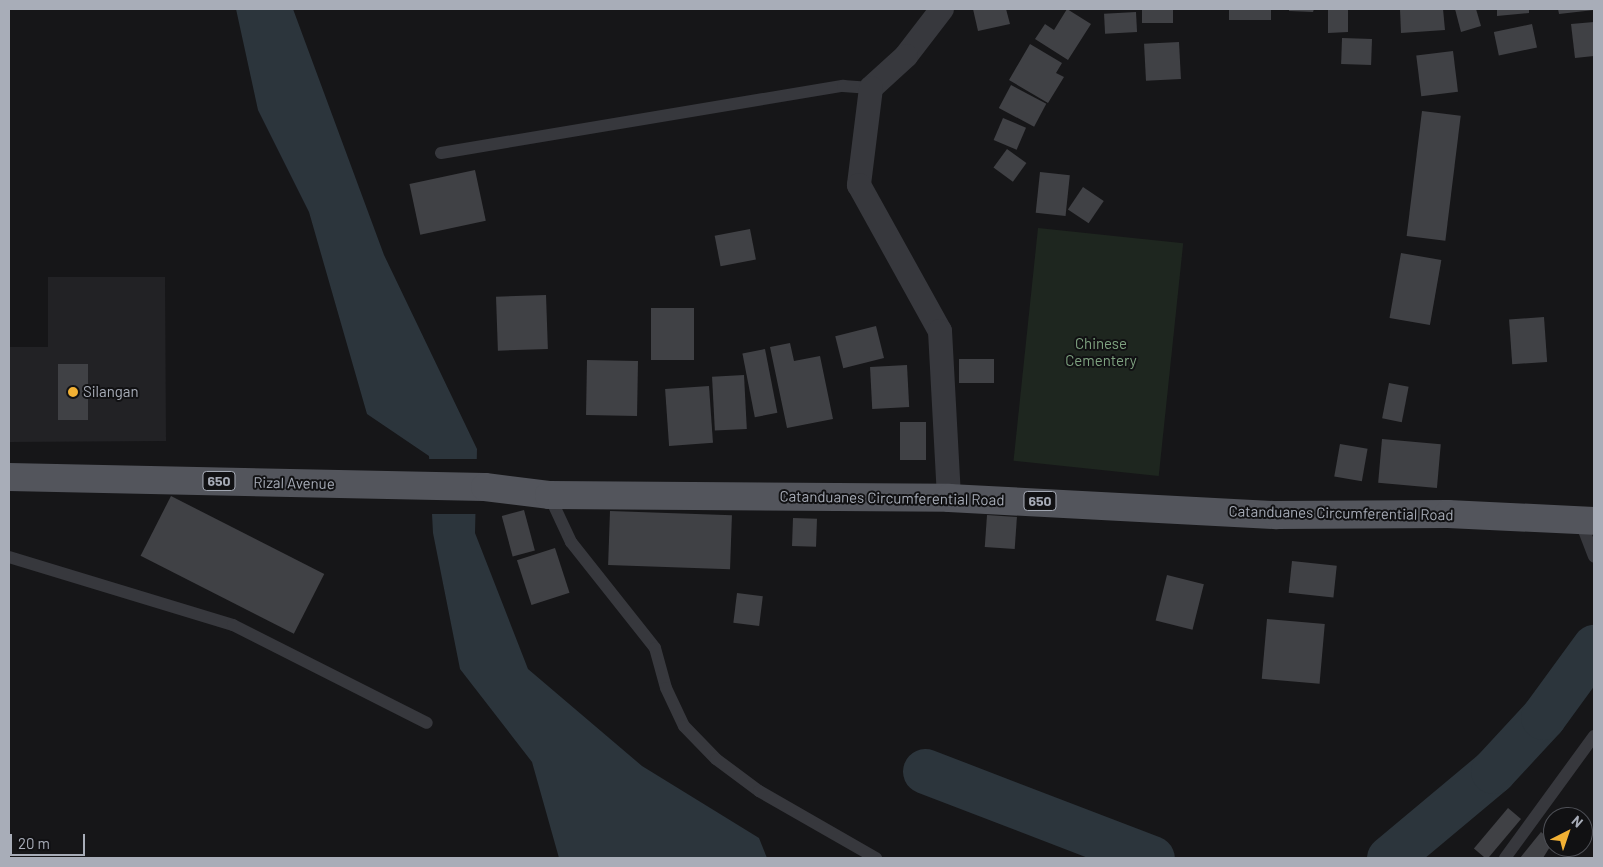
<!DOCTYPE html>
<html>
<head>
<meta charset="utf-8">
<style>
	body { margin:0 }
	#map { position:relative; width:1603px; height:867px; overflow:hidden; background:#161618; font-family:Barlow,sans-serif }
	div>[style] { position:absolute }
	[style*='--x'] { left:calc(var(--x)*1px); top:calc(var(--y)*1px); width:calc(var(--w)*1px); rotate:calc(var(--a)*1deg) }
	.built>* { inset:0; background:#222225 }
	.green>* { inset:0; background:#1e261f; transform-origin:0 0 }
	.water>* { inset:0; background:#2c353c }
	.pier>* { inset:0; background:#161618; transform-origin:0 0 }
	.river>* { height:45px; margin:-22.5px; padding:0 22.5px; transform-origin:22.5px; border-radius:22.5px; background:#2c353c }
	.building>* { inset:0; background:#404145; transform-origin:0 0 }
	.service>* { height:12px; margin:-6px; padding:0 6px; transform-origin:6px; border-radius:6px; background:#37383d }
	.minor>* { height:24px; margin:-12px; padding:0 12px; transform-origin:12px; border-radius:12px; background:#37383d }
	.primary>* { height:28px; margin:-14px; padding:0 14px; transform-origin:14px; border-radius:14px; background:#53555c }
	.dots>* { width:14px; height:14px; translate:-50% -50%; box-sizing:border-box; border:2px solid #111113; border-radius:50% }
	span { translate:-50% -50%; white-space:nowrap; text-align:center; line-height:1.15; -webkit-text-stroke:4px #111113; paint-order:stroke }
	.shield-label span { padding:1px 4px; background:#111113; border:1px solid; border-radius:4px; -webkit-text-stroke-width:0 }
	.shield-label { font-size:14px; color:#a8adb8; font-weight:700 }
	.park-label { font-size:15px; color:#7fa381 }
	.poi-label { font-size:15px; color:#a8adb8 }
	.left { translate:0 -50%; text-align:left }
	.street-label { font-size:15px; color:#a8adb8 }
	.frame { position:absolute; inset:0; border:10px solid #a8adb8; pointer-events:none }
	.north { position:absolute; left:1543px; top:807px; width:50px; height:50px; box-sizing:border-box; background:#111113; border:1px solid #4d4f55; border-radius:50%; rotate:41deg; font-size:14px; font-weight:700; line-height:20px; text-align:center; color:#a8adb8 }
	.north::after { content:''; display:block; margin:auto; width:18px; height:22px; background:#f2b134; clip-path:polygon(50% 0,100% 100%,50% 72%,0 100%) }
	.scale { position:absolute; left:10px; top:834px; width:75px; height:22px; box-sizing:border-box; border:2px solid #a8adb8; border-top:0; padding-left:6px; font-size:15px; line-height:18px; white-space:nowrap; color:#a8adb8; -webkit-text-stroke:4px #111113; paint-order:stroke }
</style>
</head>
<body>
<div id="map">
	<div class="built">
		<div style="clip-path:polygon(48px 277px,165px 277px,166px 441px,9px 442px,9px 347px,48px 347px)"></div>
	</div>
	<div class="green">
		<div style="left:1038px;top:228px;width:146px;height:234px;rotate:6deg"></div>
	</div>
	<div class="water">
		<div style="clip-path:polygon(236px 9px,293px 9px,384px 255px,477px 449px,475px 533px,528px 669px,642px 766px,759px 838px,767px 858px,559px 858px,532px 762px,460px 669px,433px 533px,429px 456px,367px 414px,309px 212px,258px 110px)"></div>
	</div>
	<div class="pier">
		<div style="left:429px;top:459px;width:50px;height:55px"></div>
	</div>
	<div class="river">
		<div style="--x:925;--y:771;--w:243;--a:21"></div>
		<div style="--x:1389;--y:858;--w:136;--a:-39.9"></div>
		<div style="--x:1493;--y:771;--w:74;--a:-47.2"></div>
		<div style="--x:1543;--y:717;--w:87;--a:-53.9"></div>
	</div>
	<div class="building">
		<div style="clip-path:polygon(973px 9px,1006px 9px,1010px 24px,978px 31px)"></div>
		<div style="clip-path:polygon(1067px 9px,1091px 24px,1068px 60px,1035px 39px,1045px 24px,1054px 30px)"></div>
		<div style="left:1142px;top:9px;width:31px;height:14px"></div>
		<div style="left:1229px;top:9px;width:42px;height:11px"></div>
		<div style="clip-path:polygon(1289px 9px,1314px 9px,1313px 12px,1289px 11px)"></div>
		<div style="clip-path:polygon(1317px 9px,1348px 9px,1348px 32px,1328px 33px,1328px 10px)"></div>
		<div style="clip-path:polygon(1400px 9px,1443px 9px,1445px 30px,1401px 33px)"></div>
		<div style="clip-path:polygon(1455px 9px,1476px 9px,1481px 26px,1461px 32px)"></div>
		<div style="clip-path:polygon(1497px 9px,1529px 9px,1529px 13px,1497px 16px)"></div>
		<div style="clip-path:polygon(1558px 9px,1593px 9px,1594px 10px,1559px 14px)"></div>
		<div style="left:1136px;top:12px;width:20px;height:32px;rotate:87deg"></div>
		<div style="clip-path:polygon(1594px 22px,1594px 56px,1575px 58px,1571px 24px)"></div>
		<div style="left:1532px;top:24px;width:24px;height:39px;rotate:78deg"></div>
		<div style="left:1372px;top:39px;width:26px;height:30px;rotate:92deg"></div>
		<div style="left:1179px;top:42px;width:37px;height:35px;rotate:87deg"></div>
		<div style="clip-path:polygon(1030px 44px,1062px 63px,1056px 73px,1064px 77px,1048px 103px,1009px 80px)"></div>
		<div style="left:1453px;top:51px;width:41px;height:37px;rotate:83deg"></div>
		<div style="left:1011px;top:85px;width:40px;height:26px;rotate:28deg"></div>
		<div style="left:1422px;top:111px;width:39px;height:126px;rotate:7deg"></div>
		<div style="left:1003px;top:118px;width:25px;height:24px;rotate:23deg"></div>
		<div style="left:1007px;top:149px;width:24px;height:23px;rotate:36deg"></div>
		<div style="left:475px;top:170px;width:52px;height:67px;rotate:78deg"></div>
		<div style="left:1040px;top:172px;width:30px;height:41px;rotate:6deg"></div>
		<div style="left:1083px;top:187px;width:25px;height:27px;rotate:34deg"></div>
		<div style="left:750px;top:229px;width:31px;height:36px;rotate:79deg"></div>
		<div style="left:1401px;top:253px;width:41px;height:66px;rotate:10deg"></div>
		<div style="left:546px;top:295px;width:54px;height:50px;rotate:88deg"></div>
		<div style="left:694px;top:308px;width:52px;height:43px;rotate:90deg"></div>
		<div style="left:1544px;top:317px;width:45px;height:35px;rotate:86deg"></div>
		<div style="left:876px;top:326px;width:33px;height:42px;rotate:76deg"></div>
		<div style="clip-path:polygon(790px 343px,794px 361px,820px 356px,833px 419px,787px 428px,770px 347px)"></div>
		<div style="left:765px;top:349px;width:65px;height:23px;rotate:79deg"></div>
		<div style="left:959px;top:359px;width:35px;height:24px"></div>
		<div style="left:587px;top:360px;width:51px;height:55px;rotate:1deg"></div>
		<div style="left:58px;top:364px;width:30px;height:56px"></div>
		<div style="left:907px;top:365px;width:42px;height:37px;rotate:87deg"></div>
		<div style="left:744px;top:375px;width:54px;height:32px;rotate:87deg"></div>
		<div style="left:1389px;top:383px;width:20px;height:36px;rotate:11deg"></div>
		<div style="left:709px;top:386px;width:57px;height:44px;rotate:86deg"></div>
		<div style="left:900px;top:422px;width:26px;height:38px"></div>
		<div style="left:1382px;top:439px;width:59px;height:44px;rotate:5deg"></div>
		<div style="left:1340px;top:444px;width:28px;height:33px;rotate:10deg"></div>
		<div style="left:171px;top:496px;width:172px;height:67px;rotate:27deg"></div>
		<div style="left:524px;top:510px;width:42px;height:23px;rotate:75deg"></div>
		<div style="left:610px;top:511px;width:122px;height:54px;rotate:2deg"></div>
		<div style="left:987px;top:515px;width:30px;height:32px;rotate:4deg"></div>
		<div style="left:793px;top:518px;width:24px;height:28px;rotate:2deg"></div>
		<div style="left:555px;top:548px;width:47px;height:40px;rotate:72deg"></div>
		<div style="left:1292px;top:561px;width:45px;height:32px;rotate:6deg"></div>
		<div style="left:1167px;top:575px;width:38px;height:47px;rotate:14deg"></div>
		<div style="left:737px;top:593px;width:26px;height:30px;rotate:7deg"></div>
		<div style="left:1267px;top:619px;width:58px;height:60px;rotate:5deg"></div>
		<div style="left:1508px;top:808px;width:17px;height:53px;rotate:40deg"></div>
		<div style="clip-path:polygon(1541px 832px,1553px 842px,1543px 858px,1520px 858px)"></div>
	</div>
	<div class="service">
		<div style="--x:441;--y:153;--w:408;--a:-9.5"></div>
		<div style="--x:843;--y:86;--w:28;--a:4"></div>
		<div style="--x:549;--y:495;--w:52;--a:64.9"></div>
		<div style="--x:571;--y:542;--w:135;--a:51.6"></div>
		<div style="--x:655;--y:648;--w:41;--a:74.6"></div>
		<div style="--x:666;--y:688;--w:42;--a:64.7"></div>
		<div style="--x:684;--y:726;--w:46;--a:45.9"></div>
		<div style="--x:716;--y:759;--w:54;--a:36.7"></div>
		<div style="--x:759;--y:791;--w:135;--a:29.8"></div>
		<div style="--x:1580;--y:520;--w:39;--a:69"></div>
		<div style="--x:9;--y:557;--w:234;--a:16.9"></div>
		<div style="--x:233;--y:625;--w:217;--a:26.8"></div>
		<div style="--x:1505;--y:858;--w:151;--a:-53.9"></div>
	</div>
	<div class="minor">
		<div style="--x:942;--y:9;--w:59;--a:127.5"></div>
		<div style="--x:906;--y:56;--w:47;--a:137.6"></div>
		<div style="--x:871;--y:88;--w:98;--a:97.1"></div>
		<div style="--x:859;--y:185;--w:167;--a:61"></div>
		<div style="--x:940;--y:331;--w:167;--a:86.9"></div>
	</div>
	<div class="primary">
		<div style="--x:9;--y:477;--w:476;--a:1.2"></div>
		<div style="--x:485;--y:487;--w:64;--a:7.1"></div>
		<div style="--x:549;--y:495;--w:400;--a:0.4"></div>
		<div style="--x:949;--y:498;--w:328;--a:3"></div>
		<div style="--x:1277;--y:515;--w:171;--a:-0.3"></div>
		<div style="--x:1448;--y:514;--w:146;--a:2.7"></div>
	</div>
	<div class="dots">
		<div style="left:73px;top:392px;background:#f2b134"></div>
	</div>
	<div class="shield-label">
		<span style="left:219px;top:481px">650</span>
		<span style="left:1040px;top:501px">650</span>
	</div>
	<div class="park-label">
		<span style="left:1101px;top:352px">Chinese<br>Cementery</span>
	</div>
	<div class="poi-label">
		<span class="left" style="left:83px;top:392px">Silangan</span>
	</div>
	<div class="street-label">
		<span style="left:294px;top:483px;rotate:1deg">Rizal Avenue</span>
		<span style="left:892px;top:498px;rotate:1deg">Catanduanes Circumferential Road</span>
		<span style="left:1341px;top:513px;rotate:1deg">Catanduanes Circumferential Road</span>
	</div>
	<div class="frame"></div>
	<div class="north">N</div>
	<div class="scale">20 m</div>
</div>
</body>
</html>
